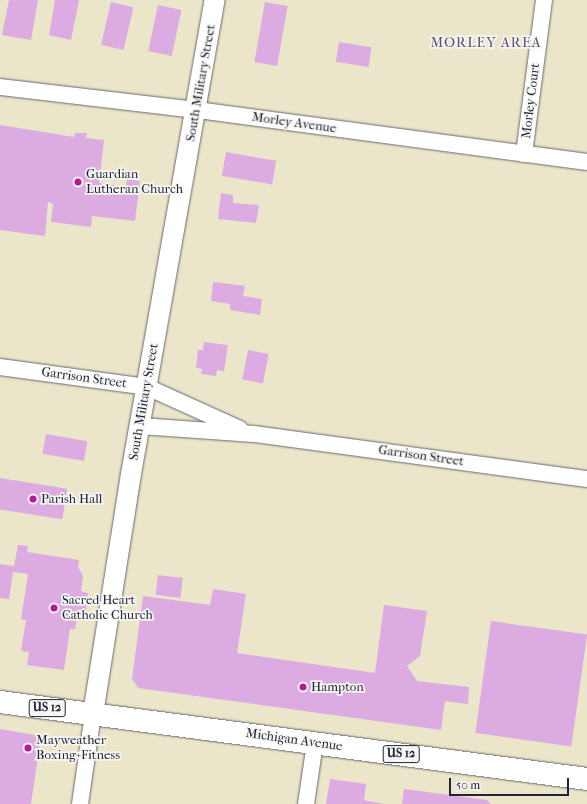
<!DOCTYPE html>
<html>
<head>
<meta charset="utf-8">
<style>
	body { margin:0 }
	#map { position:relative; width:587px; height:804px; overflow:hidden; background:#ebe6ca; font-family:"IM FELL French Canon",serif }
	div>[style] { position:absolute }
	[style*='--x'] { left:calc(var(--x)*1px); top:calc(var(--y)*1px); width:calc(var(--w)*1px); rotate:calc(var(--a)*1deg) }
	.building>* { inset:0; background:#dcabe1; transform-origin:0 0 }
	.roads { filter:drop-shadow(0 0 1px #68676d) drop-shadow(0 0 1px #68676d) }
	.minor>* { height:16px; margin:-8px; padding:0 8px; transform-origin:8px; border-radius:8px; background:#fff }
	.tertiary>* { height:20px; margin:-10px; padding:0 10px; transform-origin:10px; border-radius:10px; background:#fff }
	.primary>* { height:22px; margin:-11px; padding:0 11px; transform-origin:11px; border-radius:11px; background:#fff }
	.dots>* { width:11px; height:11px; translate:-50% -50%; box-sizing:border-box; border:2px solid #f6f6f2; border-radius:50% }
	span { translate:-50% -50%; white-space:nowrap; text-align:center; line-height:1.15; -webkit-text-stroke:3.5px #f6f6f2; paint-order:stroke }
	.shield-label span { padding:1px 3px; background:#f6f6f2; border:1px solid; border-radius:3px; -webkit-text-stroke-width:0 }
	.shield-label { font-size:12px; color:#22223b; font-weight:700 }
	.street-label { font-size:13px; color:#22223b }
	.poi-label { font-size:13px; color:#22223b }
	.left { translate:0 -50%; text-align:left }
	.neighbourhood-label { font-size:14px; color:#635275; letter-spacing:1px }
	.scale { position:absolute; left:449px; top:778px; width:120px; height:18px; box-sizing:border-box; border:2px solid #22223b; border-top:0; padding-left:5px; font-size:12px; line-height:14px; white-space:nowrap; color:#22223b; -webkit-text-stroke:3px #f6f6f2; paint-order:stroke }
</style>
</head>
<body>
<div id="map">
	<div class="building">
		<div style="clip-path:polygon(9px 0,38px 0,31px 40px,2px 35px)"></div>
		<div style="clip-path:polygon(55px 0,79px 0,71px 40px,49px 35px)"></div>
		<div style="left:111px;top:2px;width:23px;height:44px;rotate:13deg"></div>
		<div style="left:265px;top:2px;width:23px;height:61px;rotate:10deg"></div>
		<div style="left:158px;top:5px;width:24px;height:47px;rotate:12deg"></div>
		<div style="left:339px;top:42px;width:33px;height:20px;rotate:9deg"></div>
		<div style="clip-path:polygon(0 125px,74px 137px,75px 133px,87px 133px,86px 138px,104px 140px,99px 183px,126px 187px,127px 179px,140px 181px,135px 221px,92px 216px,91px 227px,51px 222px,53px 204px,48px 202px,45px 236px,0 230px)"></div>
		<div style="left:226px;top:152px;width:51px;height:24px;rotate:10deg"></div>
		<div style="clip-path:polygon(221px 193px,233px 195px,233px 203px,259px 205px,256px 223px,218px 219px)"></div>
		<div style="clip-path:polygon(213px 282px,245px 286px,243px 296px,262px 299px,260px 315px,230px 310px,230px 304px,211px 301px)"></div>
		<div style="clip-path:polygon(204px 342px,228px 345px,224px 371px,217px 370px,216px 376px,201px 374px,202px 369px,196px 368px,198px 350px,203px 350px)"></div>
		<div style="left:248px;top:350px;width:21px;height:30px;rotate:11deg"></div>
		<div style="left:46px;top:434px;width:42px;height:20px;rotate:10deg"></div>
		<div style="left:0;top:478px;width:68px;height:31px;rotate:9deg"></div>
		<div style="clip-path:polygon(18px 545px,28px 546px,27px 552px,79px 560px,78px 567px,83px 576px,81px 591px,88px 593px,85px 617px,77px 616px,75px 629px,70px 629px,64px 670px,27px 665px,29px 652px,21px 651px,26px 620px,21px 619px,28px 574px,13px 572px,9px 599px,0 598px,0 564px,14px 566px)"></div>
		<div style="left:158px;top:575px;width:25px;height:20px;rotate:7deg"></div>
		<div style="clip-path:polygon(213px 589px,246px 594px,237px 653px,375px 673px,384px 605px,427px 611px,420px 656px,407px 666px,417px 681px,469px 687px,468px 704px,445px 701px,441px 730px,138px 688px,132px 679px,143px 596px,210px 605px)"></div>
		<div style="left:491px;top:621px;width:97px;height:113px;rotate:8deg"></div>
		<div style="clip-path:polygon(0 729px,41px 736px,31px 804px,0 804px)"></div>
		<div style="clip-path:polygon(330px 779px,366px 784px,364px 800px,383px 804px,326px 804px)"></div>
		<div style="clip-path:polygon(404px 789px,487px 800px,491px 804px,402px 804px)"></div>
	</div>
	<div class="roads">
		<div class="minor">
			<div style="--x:0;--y:87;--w:198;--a:6.7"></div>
			<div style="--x:197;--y:110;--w:393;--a:7.6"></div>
			<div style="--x:524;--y:154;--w:155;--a:-82.6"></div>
			<div style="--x:0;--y:367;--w:148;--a:7.7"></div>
			<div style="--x:147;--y:387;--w:102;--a:24.3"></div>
			<div style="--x:140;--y:426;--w:114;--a:4"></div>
			<div style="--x:254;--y:434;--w:336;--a:7.7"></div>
			<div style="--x:80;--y:804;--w:91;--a:-81.8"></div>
			<div style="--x:306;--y:804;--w:62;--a:-81.6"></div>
		</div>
		<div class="tertiary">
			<div style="--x:93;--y:714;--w:243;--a:-81"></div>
			<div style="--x:131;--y:474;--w:481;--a:-80"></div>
		</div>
		<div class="primary">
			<div style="--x:0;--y:702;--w:592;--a:7.47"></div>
		</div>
	</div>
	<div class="dots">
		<div style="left:78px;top:182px;background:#b5179e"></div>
		<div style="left:33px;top:499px;background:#b5179e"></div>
		<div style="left:54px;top:608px;background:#b5179e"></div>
		<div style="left:303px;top:687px;background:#b5179e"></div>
		<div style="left:28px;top:748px;background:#b5179e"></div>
	</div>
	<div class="shield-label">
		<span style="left:47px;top:708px">US 12</span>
		<span style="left:401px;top:754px">US 12</span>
	</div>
	<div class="street-label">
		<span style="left:201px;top:83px;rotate:-80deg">South Military Street</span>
		<span style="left:531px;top:101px;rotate:-83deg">Morley Court</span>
		<span style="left:294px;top:123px;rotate:8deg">Morley Avenue</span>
		<span style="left:84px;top:378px;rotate:8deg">Garrison Street</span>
		<span style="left:144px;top:402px;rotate:-80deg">South Military Street</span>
		<span style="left:421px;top:456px;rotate:8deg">Garrison Street</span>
		<span style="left:294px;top:740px;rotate:8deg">Michigan Avenue</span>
	</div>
	<div class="poi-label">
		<span class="left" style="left:86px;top:182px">Guardian<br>Lutheran Church</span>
		<span class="left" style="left:41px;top:499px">Parish Hall</span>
		<span class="left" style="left:62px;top:608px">Sacred Heart<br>Catholic Church</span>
		<span class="left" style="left:311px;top:687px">Hampton</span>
		<span class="left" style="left:36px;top:748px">Mayweather<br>Boxing+Fitness</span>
	</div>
	<div class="neighbourhood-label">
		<span style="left:486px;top:43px">MORLEY AREA</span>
	</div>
	<div class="scale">50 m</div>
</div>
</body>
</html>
